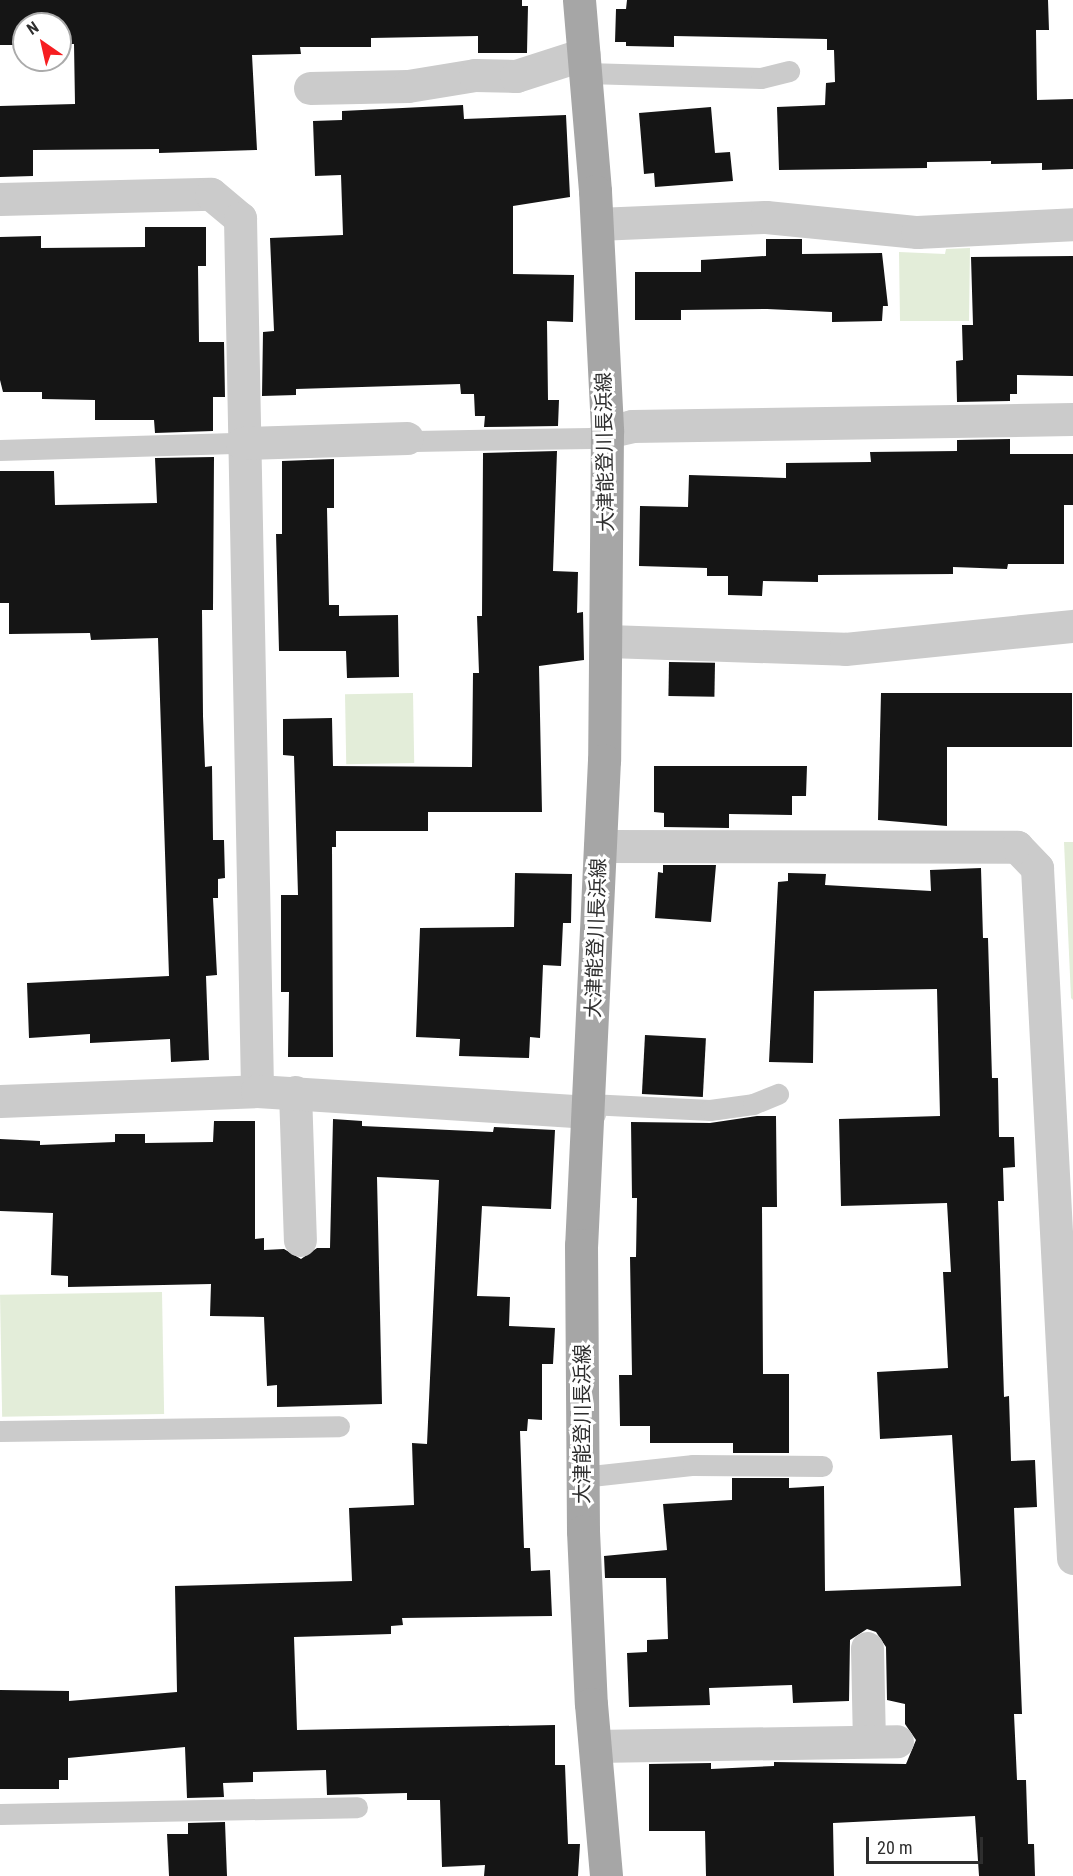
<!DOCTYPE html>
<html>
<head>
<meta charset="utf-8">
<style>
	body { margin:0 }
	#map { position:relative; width:1073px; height:1876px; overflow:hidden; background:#fff; font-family:"Roboto Condensed","Noto Sans JP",sans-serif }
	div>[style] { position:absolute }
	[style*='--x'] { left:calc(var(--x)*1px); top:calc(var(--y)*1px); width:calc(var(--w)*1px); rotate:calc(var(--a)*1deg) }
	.green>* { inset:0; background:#e3edd9; transform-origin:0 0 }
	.building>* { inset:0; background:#151515; transform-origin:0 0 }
	.service>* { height:21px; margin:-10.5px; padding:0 10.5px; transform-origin:10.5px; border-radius:10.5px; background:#cbcbcb }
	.minor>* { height:33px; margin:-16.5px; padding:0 16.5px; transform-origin:16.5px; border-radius:16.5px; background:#cbcbcb }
	.primary>* { height:33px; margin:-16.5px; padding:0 16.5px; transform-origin:16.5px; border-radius:16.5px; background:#a6a6a6 }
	span { translate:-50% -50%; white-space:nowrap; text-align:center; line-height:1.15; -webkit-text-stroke:6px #fff; paint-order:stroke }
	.street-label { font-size:20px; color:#2e2e2e }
	.north { position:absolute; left:12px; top:12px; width:60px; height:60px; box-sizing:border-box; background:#fff; border:2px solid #ababab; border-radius:50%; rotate:326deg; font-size:16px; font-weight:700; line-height:24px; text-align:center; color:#2e2e2e }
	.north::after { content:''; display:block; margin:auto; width:21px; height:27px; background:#f61e21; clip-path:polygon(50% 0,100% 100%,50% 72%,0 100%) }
	.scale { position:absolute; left:866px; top:1837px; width:117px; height:27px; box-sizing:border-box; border:3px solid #2e2e2e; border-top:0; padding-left:8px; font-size:18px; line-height:21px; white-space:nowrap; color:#2e2e2e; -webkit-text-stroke:4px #fff; paint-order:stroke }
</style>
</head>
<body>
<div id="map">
	<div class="green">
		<div style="clip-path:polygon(970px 248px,969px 321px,900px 321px,899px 252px,945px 254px,946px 249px)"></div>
		<div style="left:413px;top:693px;width:70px;height:68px;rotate:89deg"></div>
		<div style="clip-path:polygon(1064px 842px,1073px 842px,1073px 1000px,1071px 998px)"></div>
		<div style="left:162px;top:1292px;width:122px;height:162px;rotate:89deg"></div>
	</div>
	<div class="building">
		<div style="clip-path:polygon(0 0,522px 0,522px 6px,528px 6px,527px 53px,478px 53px,478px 36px,371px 38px,371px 47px,300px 47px,301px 54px,252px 55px,257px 150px,159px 153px,159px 149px,33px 150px,33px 176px,0 177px,0 106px,75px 104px,74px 44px,60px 44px,60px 24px,24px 24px,24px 45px,0 45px)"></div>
		<div style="clip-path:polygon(627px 0,1048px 0,1049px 30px,1036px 30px,1037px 100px,1073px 99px,1073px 169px,1042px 170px,1042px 163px,991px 164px,991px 161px,927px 162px,927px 168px,779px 170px,777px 107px,825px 105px,826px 83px,835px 82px,834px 50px,827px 50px,827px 39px,674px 36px,674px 47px,626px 46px,626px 42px,615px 42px,616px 9px,626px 9px)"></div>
		<div style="clip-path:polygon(463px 105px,464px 119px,566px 115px,570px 197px,513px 206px,513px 274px,574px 275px,573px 322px,547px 321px,548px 400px,559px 400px,558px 426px,484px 427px,485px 416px,475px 416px,474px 394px,461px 394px,460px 384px,296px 389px,296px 395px,262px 396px,263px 332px,274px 331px,270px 238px,343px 235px,341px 175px,315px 176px,313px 121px,342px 120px,342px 111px)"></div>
		<div style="clip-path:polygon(711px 107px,715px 153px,730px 152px,733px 181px,655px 187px,654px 173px,644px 174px,639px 113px)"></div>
		<div style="clip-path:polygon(145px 227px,206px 227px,206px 266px,198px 266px,199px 342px,224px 342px,225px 397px,213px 397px,213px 431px,155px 433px,154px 420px,95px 420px,95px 400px,42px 399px,42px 392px,3px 392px,0 380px,0 237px,41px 236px,41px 248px,145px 247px)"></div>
		<div style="clip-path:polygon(766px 239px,802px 239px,802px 254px,882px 253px,888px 306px,883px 306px,882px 321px,832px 322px,832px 312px,767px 309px,681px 310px,681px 320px,635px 320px,635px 272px,701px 272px,701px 260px,766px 256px)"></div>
		<div style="clip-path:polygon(1073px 256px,1073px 376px,1017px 375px,1017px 394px,1010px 394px,1010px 401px,957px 402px,956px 361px,963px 360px,962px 325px,973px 325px,971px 257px)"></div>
		<div style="clip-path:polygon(1010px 439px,1010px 454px,1073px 454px,1073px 505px,1064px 505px,1064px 564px,1008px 564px,1007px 569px,953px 567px,953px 574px,818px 575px,818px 582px,763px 581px,762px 596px,728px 595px,728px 576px,707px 576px,707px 568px,639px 566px,640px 506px,688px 507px,689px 475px,786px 478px,786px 463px,871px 462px,870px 452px,957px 451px,957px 440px)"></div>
		<div style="clip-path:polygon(557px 451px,553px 571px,578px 572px,577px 613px,583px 612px,584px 660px,539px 666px,542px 812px,428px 812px,428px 831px,336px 831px,336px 847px,332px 847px,333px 1057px,288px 1057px,289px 992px,281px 992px,281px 895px,298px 895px,294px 756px,283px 755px,283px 719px,332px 718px,333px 766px,472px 767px,473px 673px,479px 673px,477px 616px,482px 616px,483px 453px)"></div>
		<div style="clip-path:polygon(214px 457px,213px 610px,202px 610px,203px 716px,205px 767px,212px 766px,213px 840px,224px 840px,225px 878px,218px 879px,218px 898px,213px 898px,217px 975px,206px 976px,209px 1060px,171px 1062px,170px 1039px,90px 1043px,90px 1034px,29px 1038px,27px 983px,169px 976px,158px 638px,91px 640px,90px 633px,9px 634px,9px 603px,0 603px,0 471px,54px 471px,55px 505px,157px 503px,155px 458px)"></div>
		<div style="clip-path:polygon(334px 459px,334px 508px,327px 508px,329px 605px,339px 605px,339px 616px,398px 615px,399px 677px,347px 678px,346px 651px,279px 651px,276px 534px,282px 534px,282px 461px)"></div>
		<div style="left:669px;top:662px;width:46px;height:34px;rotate:1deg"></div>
		<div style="clip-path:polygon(881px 693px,1072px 693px,1072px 747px,947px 747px,947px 826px,878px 820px)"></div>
		<div style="clip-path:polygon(654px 766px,807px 766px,806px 796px,792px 796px,792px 815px,729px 814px,729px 828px,664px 827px,664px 813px,654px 812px)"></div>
		<div style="clip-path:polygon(663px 865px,716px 865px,711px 922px,655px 918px,658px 872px,663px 873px)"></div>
		<div style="clip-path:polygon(981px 868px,983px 938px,988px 938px,992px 1078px,998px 1078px,999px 1137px,1014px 1137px,1015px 1167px,1003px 1168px,1004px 1201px,998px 1201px,1004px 1397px,1009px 1396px,1011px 1461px,1035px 1460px,1037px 1507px,1014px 1508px,1022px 1714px,1014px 1714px,1017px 1780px,1026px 1780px,1028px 1844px,1034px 1844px,1035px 1876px,979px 1876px,975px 1816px,833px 1823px,834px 1876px,706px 1876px,705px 1831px,649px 1831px,649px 1764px,711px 1763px,711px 1769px,774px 1766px,774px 1762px,906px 1764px,916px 1740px,905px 1724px,905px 1704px,887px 1700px,886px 1647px,876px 1632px,867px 1629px,850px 1640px,849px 1701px,793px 1703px,792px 1685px,709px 1688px,710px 1705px,629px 1707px,627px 1653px,647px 1652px,647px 1640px,668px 1639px,666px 1578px,605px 1578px,604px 1556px,667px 1550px,663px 1504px,732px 1500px,732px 1478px,789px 1478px,789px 1488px,824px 1486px,825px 1591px,961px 1586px,952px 1435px,880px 1439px,877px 1372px,948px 1368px,943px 1272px,951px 1272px,947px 1203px,841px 1206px,839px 1119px,940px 1116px,937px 989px,814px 991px,813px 1063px,769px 1062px,778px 882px,788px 881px,788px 873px,826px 874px,825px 885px,931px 891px,930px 870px)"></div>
		<div style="clip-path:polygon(515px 873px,572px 874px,571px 923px,563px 923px,561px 966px,543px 965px,540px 1038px,530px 1037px,529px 1058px,459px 1056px,460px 1039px,416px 1037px,420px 928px,514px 927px)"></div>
		<div style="left:645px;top:1035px;width:61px;height:59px;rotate:3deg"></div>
		<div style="clip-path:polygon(757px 1116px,776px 1116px,777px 1207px,762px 1207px,763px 1374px,789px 1374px,789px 1453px,733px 1453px,733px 1443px,650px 1443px,650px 1426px,620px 1426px,619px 1375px,632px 1375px,630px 1257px,636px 1257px,637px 1198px,632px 1198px,631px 1122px,710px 1123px)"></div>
		<div style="clip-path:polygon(333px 1119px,362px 1121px,362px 1126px,493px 1132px,494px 1127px,555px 1130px,551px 1209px,482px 1206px,477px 1296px,510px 1297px,509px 1326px,555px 1328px,553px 1364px,542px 1364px,542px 1420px,528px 1419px,527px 1431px,520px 1431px,524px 1548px,530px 1548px,531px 1571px,550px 1570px,552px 1616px,402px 1618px,403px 1625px,391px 1626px,391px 1634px,294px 1637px,297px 1730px,555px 1725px,555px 1765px,565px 1765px,568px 1844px,580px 1844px,578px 1876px,484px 1876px,485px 1865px,442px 1867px,440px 1800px,407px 1800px,407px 1793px,327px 1795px,326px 1770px,253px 1772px,253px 1782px,223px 1783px,224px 1797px,187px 1798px,185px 1747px,68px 1758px,68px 1780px,59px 1780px,59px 1789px,0 1789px,0 1690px,69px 1691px,69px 1701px,177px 1692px,175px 1586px,352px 1581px,349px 1508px,414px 1505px,412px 1443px,427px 1444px,439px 1180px,377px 1177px,382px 1404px,277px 1407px,277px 1385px,267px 1386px,264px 1317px,210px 1316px,211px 1284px,68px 1287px,68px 1276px,51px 1275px,53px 1213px,0 1211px,0 1139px,40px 1141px,40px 1145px,115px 1142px,115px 1134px,145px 1134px,145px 1143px,213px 1142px,214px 1121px,255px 1121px,255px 1239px,264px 1238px,264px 1250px,284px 1249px,301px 1259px,317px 1248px,330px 1248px)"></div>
		<div style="clip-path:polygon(225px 1822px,227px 1876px,169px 1876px,167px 1834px,188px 1834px,188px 1823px)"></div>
	</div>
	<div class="service">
		<div style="--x:586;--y:73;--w:175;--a:1.6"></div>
		<div style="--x:761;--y:78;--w:29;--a:-14"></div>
		<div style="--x:407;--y:438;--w:8;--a:23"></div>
		<div style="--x:414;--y:441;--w:177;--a:-1"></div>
		<div style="--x:591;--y:438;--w:17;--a:-21"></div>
		<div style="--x:0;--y:450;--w:242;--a:-1.7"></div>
		<div style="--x:589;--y:1104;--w:121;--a:2.8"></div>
		<div style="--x:710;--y:1110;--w:43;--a:-7.9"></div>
		<div style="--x:753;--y:1104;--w:27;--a:-22"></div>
		<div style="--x:0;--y:1431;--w:339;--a:-0.8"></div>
		<div style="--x:582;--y:1477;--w:112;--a:-6.2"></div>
		<div style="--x:693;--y:1465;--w:129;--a:0.4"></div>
		<div style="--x:0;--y:1814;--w:357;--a:-1.1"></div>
	</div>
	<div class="minor">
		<div style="--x:310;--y:88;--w:98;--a:-1.2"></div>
		<div style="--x:408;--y:86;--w:68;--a:-9.3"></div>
		<div style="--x:475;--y:75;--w:41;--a:1.4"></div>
		<div style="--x:516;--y:76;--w:71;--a:-17.9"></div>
		<div style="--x:0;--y:199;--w:211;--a:-1.4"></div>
		<div style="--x:211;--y:194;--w:38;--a:40"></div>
		<div style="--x:240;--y:218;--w:873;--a:88.88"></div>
		<div style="--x:597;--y:224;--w:169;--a:-2.4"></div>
		<div style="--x:766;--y:217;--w:152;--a:5.7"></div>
		<div style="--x:917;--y:232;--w:156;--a:-2.9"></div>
		<div style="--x:607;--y:432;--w:26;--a:-13"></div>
		<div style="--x:632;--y:426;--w:441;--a:-0.9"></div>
		<div style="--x:242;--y:443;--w:165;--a:-1.7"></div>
		<div style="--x:608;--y:641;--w:237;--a:1.9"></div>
		<div style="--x:845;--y:649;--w:229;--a:-5.8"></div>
		<div style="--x:600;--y:846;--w:417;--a:0.1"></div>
		<div style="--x:1017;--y:847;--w:29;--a:46"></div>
		<div style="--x:1037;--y:868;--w:691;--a:87.01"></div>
		<div style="--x:295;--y:1092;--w:148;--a:88.1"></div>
		<div style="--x:0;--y:1101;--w:257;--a:-2.2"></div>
		<div style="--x:257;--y:1091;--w:333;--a:3.6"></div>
		<div style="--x:867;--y:1648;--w:93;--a:88.8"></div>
		<div style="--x:595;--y:1746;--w:302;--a:-0.9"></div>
	</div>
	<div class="primary">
		<div style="--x:579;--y:0;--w:192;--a:85.2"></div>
		<div style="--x:595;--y:191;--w:241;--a:87.1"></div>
		<div style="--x:607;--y:432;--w:328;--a:90.5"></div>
		<div style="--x:604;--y:760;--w:486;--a:92.7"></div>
		<div style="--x:581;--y:1245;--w:286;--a:89.6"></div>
		<div style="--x:583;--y:1531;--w:173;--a:87.4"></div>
		<div style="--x:591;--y:1704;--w:173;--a:85"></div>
	</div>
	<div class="street-label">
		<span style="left:605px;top:452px;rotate:-91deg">大津能登川長浜線</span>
		<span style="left:596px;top:938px;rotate:-88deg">大津能登川長浜線</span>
		<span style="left:582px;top:1424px;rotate:-90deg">大津能登川長浜線</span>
	</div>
	<div class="north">N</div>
	<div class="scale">20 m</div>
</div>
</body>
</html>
